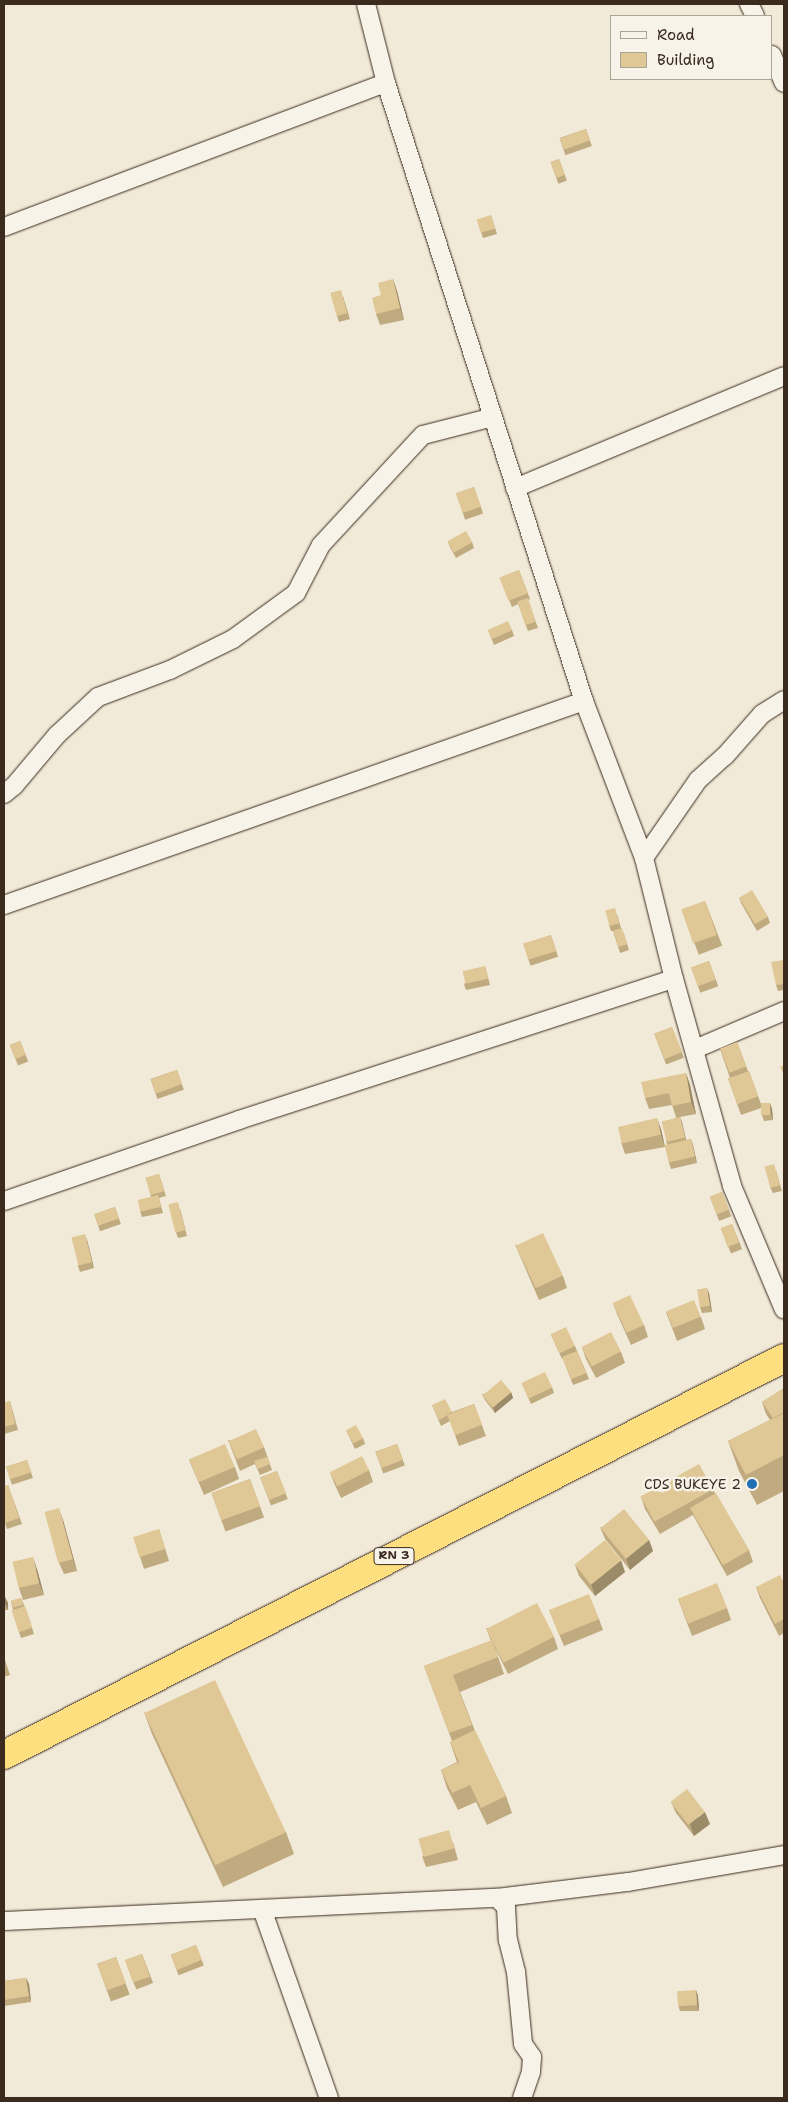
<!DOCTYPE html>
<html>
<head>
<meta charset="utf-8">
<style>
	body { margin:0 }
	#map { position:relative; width:788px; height:2102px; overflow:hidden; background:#f2ead8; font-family:"Shantell Sans",sans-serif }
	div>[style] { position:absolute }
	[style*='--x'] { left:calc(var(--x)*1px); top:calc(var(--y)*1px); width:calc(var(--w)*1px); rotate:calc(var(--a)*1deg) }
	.roads { filter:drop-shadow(0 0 1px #3b2a1e) drop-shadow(0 0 1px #3b2a1e) }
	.street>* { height:18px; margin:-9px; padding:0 9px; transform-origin:9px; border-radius:9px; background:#f7f3e8 }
	.highway>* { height:28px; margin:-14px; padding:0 14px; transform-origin:14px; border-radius:14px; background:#fedf80 }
	.wall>* { inset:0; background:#c0ab81; transform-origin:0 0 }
	.shaded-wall>* { inset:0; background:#9c8b69 }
	.building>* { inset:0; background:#dfc796; transform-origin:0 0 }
	.dots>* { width:14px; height:14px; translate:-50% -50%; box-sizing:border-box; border:2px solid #f7f3e8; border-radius:50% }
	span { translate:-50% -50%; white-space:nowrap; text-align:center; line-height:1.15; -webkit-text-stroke:5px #f7f3e8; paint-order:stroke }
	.shield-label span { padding:1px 4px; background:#f7f3e8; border:1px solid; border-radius:4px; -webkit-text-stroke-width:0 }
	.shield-label { font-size:12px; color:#3b2a1e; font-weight:700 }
	.poi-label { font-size:14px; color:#3b2a1e }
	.right { translate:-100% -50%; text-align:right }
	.frame { position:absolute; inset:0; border:5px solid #3b2a1e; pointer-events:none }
	.legend { position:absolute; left:610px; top:15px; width:162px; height:65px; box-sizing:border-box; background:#f7f3e8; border:1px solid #aca397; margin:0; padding:6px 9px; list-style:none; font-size:15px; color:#3b2a1e }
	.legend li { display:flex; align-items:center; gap:10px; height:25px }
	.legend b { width:25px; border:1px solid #aca397 }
</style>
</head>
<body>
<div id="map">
	<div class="roads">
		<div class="street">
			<div style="--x:366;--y:4;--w:81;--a:75.8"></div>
			<div style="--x:386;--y:83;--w:649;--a:72.24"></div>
			<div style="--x:584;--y:701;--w:168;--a:69.1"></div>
			<div style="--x:644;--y:858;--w:125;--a:76.1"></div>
			<div style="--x:674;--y:979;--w:215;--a:74.3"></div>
			<div style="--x:732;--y:1186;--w:134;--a:67.2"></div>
			<div style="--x:749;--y:4;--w:13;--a:63"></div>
			<div style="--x:772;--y:55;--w:30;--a:67"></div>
			<div style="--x:4;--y:227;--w:408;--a:-20.7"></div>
			<div style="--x:515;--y:488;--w:291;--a:-22.6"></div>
			<div style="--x:4;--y:794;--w:13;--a:-39"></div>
			<div style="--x:14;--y:786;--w:67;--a:-49.9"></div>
			<div style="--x:57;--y:735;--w:56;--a:-42.8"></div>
			<div style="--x:98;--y:697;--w:77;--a:-20.6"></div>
			<div style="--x:170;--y:670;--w:70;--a:-26.2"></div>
			<div style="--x:233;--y:639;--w:78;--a:-36.1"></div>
			<div style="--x:296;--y:593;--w:54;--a:-62.5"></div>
			<div style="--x:321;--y:545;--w:150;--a:-47.2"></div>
			<div style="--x:423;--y:435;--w:72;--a:-14.4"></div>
			<div style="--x:644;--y:858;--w:95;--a:-55.3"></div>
			<div style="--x:698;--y:780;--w:36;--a:-42"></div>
			<div style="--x:725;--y:756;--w:56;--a:-48.6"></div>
			<div style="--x:762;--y:714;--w:26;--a:-32"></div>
			<div style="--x:4;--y:905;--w:615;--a:-19.38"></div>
			<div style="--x:695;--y:1049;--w:97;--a:-23.1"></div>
			<div style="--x:4;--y:1201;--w:249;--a:-19"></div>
			<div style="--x:239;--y:1120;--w:457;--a:-18"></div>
			<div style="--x:497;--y:1898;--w:13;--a:45"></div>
			<div style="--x:506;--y:1907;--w:33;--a:87"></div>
			<div style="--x:508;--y:1940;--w:33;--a:76"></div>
			<div style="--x:516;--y:1972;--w:72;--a:84.4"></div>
			<div style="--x:523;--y:2044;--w:16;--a:55"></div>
			<div style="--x:532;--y:2057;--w:15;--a:94"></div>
			<div style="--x:531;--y:2072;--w:28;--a:109"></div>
			<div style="--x:262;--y:1909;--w:201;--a:70.5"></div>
			<div style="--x:4;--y:1921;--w:494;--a:-2.7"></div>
			<div style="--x:497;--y:1898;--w:132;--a:-7"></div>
			<div style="--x:628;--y:1882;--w:158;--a:-9.8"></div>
		</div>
		<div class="highway">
			<div style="--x:4;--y:1755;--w:875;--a:-26.97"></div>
		</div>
	</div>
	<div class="wall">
		<div style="left:586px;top:129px;width:18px;height:28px;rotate:71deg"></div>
		<div style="left:559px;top:159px;width:23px;height:9px;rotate:70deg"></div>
		<div style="clip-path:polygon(491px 215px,497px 234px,483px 238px,481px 232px)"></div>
		<div style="clip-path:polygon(393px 279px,397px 291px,404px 320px,380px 325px,376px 314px)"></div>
		<div style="clip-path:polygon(343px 296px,350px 319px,339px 322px,337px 316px)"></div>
		<div style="left:474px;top:487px;width:28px;height:19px;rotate:71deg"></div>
		<div style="clip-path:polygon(448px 542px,472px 542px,474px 548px,456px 558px,450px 547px)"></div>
		<div style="clip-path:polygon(519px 570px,530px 599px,528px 600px,538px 628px,528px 631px,518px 604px,512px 607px,500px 578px)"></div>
		<div style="clip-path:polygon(488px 630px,512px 630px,514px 636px,494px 645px)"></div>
		<div style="clip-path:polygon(739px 897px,768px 917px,770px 923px,757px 931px,741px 903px)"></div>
		<div style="left:705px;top:901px;width:48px;height:25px;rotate:69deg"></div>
		<div style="clip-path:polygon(617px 914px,621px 928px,624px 934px,629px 950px,620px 953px,613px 931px,611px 931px,609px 925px)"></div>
		<div style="left:551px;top:935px;width:23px;height:29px;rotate:72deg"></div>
		<div style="clip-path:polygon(784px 960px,784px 990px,778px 991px,776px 985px)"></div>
		<div style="left:709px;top:961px;width:27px;height:19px;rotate:70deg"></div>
		<div style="clip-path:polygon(485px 966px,490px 985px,466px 990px,464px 984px)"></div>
		<div style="left:672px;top:1027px;width:33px;height:19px;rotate:69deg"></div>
		<div style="left:20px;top:1041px;width:22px;height:11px;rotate:68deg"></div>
		<div style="clip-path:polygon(737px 1042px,748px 1071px,749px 1071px,761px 1104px,770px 1103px,772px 1109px,773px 1120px,764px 1121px,762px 1115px,761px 1108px,741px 1115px,728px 1078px,730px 1078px,720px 1049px)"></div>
		<div style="left:177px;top:1070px;width:21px;height:28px;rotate:71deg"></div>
		<div style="clip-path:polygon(686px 1073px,690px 1085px,696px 1114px,680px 1117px,686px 1140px,691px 1139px,697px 1163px,671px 1169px,669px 1163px,667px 1144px,666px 1141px,676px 1117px,672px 1105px,649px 1109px,645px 1098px)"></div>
		<div style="clip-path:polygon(661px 1129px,665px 1147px,625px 1154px,621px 1142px)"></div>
		<div style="clip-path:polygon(776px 1170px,782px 1191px,773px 1193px,770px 1187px)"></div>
		<div style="clip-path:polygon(159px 1174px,166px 1196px,159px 1198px,163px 1213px,142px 1217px,140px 1211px,151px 1196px,146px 1178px)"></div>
		<div style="left:722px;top:1192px;width:26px;height:13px;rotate:69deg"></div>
		<div style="left:115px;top:1207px;width:18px;height:22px;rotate:71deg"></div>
		<div style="clip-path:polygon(180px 1208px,187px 1236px,178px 1238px,176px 1232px)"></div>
		<div style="left:732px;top:1224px;width:27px;height:12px;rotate:68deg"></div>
		<div style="clip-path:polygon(87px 1240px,94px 1268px,80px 1272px,78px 1266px)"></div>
		<div style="clip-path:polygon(515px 1244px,563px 1276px,567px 1288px,539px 1300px,520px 1256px)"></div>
		<div style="clip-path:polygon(709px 1293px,712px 1312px,702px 1313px,700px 1307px)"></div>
		<div style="clip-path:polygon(613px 1303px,644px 1325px,648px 1337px,631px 1345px,617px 1314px)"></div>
		<div style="clip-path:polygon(666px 1312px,701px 1317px,705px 1329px,677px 1341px)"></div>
		<div style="clip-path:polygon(551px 1335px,575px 1346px,589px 1379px,573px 1385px,563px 1359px,562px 1359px)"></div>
		<div style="clip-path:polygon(582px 1347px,621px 1352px,625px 1363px,596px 1378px,586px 1359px)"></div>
		<div style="clip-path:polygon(522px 1384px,552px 1387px,554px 1393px,531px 1404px)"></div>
		<div style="clip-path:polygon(784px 1388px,784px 1491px,757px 1505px,739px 1471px,728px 1441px,770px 1420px,766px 1414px,762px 1402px)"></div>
		<div style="clip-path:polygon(511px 1392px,513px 1398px,495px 1413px,485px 1400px,482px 1394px)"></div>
		<div style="clip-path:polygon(10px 1401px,18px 1430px,4px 1434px,4px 1403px)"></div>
		<div style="clip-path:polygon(474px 1404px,486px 1436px,459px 1446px,450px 1421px,441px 1426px,432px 1405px,452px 1412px)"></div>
		<div style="clip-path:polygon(346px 1430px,363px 1438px,365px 1444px,355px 1449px)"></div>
		<div style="clip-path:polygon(228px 1440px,264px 1447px,272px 1470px,260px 1475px,255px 1464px,240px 1471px)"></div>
		<div style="left:397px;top:1444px;width:23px;height:23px;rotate:70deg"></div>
		<div style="left:27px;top:1460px;width:19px;height:22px;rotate:72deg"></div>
		<div style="clip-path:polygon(189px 1460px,235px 1467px,239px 1479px,204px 1495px)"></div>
		<div style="clip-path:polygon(369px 1470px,373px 1482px,341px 1498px,334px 1483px,330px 1472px)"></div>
		<div style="left:277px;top:1471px;width:30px;height:18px;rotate:69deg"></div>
		<div style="left:250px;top:1479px;width:41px;height:41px;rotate:70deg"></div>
		<div style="clip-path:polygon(8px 1485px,22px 1524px,7px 1529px,4px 1520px)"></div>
		<div style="clip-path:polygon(713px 1489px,715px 1493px,749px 1550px,753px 1562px,727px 1576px,693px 1515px,660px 1534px,645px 1509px,641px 1497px)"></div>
		<div style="clip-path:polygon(63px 1520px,77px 1571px,64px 1574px,59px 1563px)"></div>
		<div style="clip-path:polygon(600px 1527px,649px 1540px,653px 1551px,630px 1570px,605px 1539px)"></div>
		<div style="clip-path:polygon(159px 1529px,169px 1561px,144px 1569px,140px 1557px)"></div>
		<div style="clip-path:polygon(575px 1565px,625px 1572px,595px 1596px,579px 1576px)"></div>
		<div style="clip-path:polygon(37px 1569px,44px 1595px,23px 1600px,19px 1588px)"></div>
		<div style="clip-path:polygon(784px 1583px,784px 1633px,779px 1636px,760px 1598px,756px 1587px)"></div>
		<div style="clip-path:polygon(4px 1597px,5px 1597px,8px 1603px,8px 1610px,4px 1610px)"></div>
		<div style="clip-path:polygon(21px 1598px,27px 1612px,34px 1634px,21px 1638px,12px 1610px,13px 1610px,11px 1601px)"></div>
		<div style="clip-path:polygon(678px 1599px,727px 1608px,731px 1620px,692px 1636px)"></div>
		<div style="clip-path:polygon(549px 1610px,599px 1619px,603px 1630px,564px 1646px)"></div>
		<div style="clip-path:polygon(486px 1628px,554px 1637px,558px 1649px,508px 1674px,495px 1648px,504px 1674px,460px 1692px,475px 1731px,506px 1796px,512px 1813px,487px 1825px,476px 1802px,458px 1810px,447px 1788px,441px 1770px,457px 1762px,450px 1742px,452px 1741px,424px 1666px,491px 1641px)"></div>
		<div style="clip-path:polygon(4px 1657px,10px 1675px,4px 1677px)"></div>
		<div style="clip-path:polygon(144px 1712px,286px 1832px,294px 1854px,223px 1887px,152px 1734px)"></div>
		<div style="clip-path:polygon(671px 1802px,710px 1824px,694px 1836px,676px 1813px)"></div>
		<div style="clip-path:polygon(453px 1842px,458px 1860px,426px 1867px,422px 1856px)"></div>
		<div style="left:196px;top:1945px;width:22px;height:27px;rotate:69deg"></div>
		<div style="left:142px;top:1954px;width:31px;height:18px;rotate:69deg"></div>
		<div style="left:116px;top:1957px;width:40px;height:20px;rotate:70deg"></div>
		<div style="clip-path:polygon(26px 1978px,29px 1984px,31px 2002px,4px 2006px,4px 1981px)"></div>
		<div style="clip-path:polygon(696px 1990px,698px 1996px,699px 2011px,680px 2011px,678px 2005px)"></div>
	</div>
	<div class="shaded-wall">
		<div style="clip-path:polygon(393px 279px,397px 291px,404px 320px,400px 308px)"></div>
		<div style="clip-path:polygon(686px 1073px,690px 1085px,696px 1114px,691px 1102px)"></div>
		<div style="clip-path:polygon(770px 1103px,772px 1109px,773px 1120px,771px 1114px)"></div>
		<div style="clip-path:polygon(680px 1117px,682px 1122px,687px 1143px,685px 1137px)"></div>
		<div style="clip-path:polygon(657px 1118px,661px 1129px,665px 1147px,661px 1135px)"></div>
		<div style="clip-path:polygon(691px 1139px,693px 1145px,697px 1163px,695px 1157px)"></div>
		<div style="clip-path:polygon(85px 1234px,87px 1240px,94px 1268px,92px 1262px)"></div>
		<div style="clip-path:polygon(707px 1288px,709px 1293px,712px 1312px,710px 1306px)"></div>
		<div style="clip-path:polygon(511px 1392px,513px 1398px,495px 1413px,493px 1407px)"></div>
		<div style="clip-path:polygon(59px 1508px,63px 1520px,77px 1571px,73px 1559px)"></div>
		<div style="clip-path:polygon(649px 1540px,653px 1551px,630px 1570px,626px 1558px)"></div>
		<div style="clip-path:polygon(33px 1557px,37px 1569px,44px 1595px,39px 1583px)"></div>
		<div style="clip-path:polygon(621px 1560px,625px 1572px,595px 1596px,591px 1584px)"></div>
		<div style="clip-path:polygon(5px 1597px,8px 1603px,8px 1610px,5px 1604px)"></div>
		<div style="clip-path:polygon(705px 1812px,710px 1824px,694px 1836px,690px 1824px)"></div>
		<div style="clip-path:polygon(26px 1978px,29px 1984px,31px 2002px,29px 1996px)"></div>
		<div style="clip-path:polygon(696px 1990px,698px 1996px,699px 2011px,697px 2005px)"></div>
	</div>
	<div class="building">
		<div style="left:586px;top:129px;width:12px;height:28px;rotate:70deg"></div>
		<div style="left:559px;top:159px;width:17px;height:9px;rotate:69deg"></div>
		<div style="left:491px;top:215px;width:14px;height:15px;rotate:73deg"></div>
		<div style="clip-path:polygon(393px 279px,400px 308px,376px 314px,372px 298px,381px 295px,378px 283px)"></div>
		<div style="left:341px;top:290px;width:24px;height:11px;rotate:75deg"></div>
		<div style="left:474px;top:487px;width:21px;height:19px;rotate:71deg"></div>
		<div style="left:466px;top:531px;width:13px;height:21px;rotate:61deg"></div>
		<div style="left:519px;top:570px;width:25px;height:21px;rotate:69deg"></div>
		<div style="left:528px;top:598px;width:25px;height:11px;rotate:72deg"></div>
		<div style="left:508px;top:621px;width:10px;height:22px;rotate:66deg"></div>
		<div style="left:752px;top:890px;width:31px;height:15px;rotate:59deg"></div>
		<div style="left:705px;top:901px;width:36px;height:25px;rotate:71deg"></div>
		<div style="left:615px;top:908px;width:16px;height:10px;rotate:75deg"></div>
		<div style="left:622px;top:928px;width:17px;height:9px;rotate:73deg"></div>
		<div style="left:551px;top:935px;width:17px;height:29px;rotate:73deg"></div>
		<div style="clip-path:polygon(784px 960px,784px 984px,776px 985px,771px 962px)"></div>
		<div style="left:709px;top:961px;width:20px;height:19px;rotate:70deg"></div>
		<div style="left:485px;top:966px;width:13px;height:23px;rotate:77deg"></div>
		<div style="left:672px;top:1027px;width:27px;height:19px;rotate:68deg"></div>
		<div style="left:20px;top:1041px;width:15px;height:11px;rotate:67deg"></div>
		<div style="left:737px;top:1042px;width:26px;height:18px;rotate:69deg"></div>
		<div style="clip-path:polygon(784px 1065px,784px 1075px,780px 1067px)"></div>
		<div style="left:177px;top:1070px;width:15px;height:28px;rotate:70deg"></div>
		<div style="left:749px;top:1071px;width:27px;height:22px;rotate:70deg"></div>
		<div style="clip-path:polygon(686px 1073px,691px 1102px,672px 1106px,669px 1093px,645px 1098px,641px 1082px)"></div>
		<div style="left:761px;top:1103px;width:9px;height:12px"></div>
		<div style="left:680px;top:1117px;width:21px;height:19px;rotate:76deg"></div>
		<div style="left:657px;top:1118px;width:17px;height:40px;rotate:77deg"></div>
		<div style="left:691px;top:1139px;width:18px;height:27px;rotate:77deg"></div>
		<div style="left:774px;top:1164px;width:22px;height:10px;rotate:74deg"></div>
		<div style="left:159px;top:1174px;width:18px;height:14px;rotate:74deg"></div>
		<div style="left:722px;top:1192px;width:19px;height:13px;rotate:69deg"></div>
		<div style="left:158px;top:1195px;width:12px;height:21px;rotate:76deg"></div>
		<div style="left:178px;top:1202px;width:29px;height:10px;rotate:76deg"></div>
		<div style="left:115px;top:1207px;width:12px;height:22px;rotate:70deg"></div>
		<div style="left:732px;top:1224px;width:20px;height:12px;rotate:70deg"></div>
		<div style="left:543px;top:1233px;width:47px;height:30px;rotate:65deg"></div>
		<div style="left:85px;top:1234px;width:29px;height:14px;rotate:76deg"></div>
		<div style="left:707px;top:1288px;width:18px;height:10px;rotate:81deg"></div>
		<div style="left:630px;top:1295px;width:33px;height:19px;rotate:65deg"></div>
		<div style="left:694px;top:1300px;width:18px;height:30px;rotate:68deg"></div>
		<div style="left:566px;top:1327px;width:21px;height:17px;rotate:65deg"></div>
		<div style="left:611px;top:1332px;width:22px;height:33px;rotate:63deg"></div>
		<div style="left:577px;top:1351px;width:24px;height:16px;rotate:68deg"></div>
		<div style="left:545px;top:1372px;width:17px;height:26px;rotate:65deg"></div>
		<div style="left:501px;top:1380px;width:16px;height:24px;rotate:50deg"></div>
		<div style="clip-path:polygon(784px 1388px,784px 1412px,773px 1418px,762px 1402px)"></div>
		<div style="clip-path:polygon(445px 1399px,452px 1412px,447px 1414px,448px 1415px,439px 1420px,432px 1405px)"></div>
		<div style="clip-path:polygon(10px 1401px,15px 1424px,4px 1427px,4px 1403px)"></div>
		<div style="left:474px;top:1404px;width:22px;height:29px;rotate:68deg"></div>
		<div style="clip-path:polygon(784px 1413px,784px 1455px,746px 1475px,728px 1441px)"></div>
		<div style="left:356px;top:1425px;width:15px;height:11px;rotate:62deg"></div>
		<div style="left:256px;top:1429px;width:20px;height:30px;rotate:66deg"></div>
		<div style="left:225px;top:1444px;width:25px;height:39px;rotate:67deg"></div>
		<div style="left:397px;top:1444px;width:17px;height:23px;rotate:69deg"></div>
		<div style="left:362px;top:1456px;width:16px;height:36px;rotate:63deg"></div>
		<div style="clip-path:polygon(267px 1457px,270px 1464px,258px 1469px,254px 1461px)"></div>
		<div style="left:27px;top:1460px;width:13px;height:22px;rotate:72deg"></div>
		<div style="left:699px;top:1464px;width:29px;height:67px;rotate:61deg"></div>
		<div style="left:277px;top:1471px;width:24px;height:18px;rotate:68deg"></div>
		<div style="left:250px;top:1479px;width:29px;height:41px;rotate:70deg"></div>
		<div style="clip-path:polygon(8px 1485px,19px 1518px,5px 1523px,4px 1520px,4px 1486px)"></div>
		<div style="left:716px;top:1493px;width:66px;height:30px;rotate:60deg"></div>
		<div style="left:59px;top:1508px;width:53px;height:15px;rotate:75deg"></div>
		<div style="left:624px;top:1509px;width:40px;height:30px;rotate:51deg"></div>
		<div style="left:159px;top:1529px;width:21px;height:27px;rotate:73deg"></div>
		<div style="left:605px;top:1540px;width:26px;height:39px;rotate:51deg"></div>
		<div style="left:33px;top:1557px;width:27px;height:21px;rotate:77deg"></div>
		<div style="clip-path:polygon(780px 1575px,784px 1583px,784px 1619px,775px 1624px,756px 1587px)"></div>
		<div style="left:717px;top:1583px;width:27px;height:42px;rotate:68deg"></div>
		<div style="left:589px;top:1594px;width:27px;height:43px;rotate:68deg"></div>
		<div style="left:4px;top:1597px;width:1px;height:7px"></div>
		<div style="left:21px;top:1598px;width:7px;height:10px;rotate:74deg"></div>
		<div style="left:537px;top:1603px;width:38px;height:57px;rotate:63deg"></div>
		<div style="left:25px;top:1606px;width:23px;height:14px;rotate:72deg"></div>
		<div style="clip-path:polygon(492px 1640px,498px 1657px,453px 1675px,472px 1725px,449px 1733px,424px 1666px)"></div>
		<div style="left:215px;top:1680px;width:168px;height:78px;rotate:65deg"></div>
		<div style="clip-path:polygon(475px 1730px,506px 1796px,481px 1808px,470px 1785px,452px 1793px,441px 1770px,459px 1762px,450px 1742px)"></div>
		<div style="left:687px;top:1789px;width:29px;height:21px;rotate:52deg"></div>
		<div style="left:449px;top:1830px;width:19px;height:32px;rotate:74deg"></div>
		<div style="left:196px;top:1945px;width:16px;height:27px;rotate:68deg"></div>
		<div style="left:142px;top:1954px;width:24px;height:18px;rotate:71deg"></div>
		<div style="left:116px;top:1957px;width:28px;height:20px;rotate:69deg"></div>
		<div style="clip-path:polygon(26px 1978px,29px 1996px,4px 2000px,4px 1981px)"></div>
		<div style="left:696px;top:1990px;width:15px;height:19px;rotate:86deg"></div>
	</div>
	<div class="dots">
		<div style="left:752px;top:1484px;background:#1f6fb2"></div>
	</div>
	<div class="shield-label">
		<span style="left:394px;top:1556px">RN 3</span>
	</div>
	<div class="poi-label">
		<span class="right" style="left:741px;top:1484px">CDS BUKEYE 2</span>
	</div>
	<div class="frame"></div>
	<ul class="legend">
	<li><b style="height:6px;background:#f7f3e8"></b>Road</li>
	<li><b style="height:14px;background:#dfc796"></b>Building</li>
	</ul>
</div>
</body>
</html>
